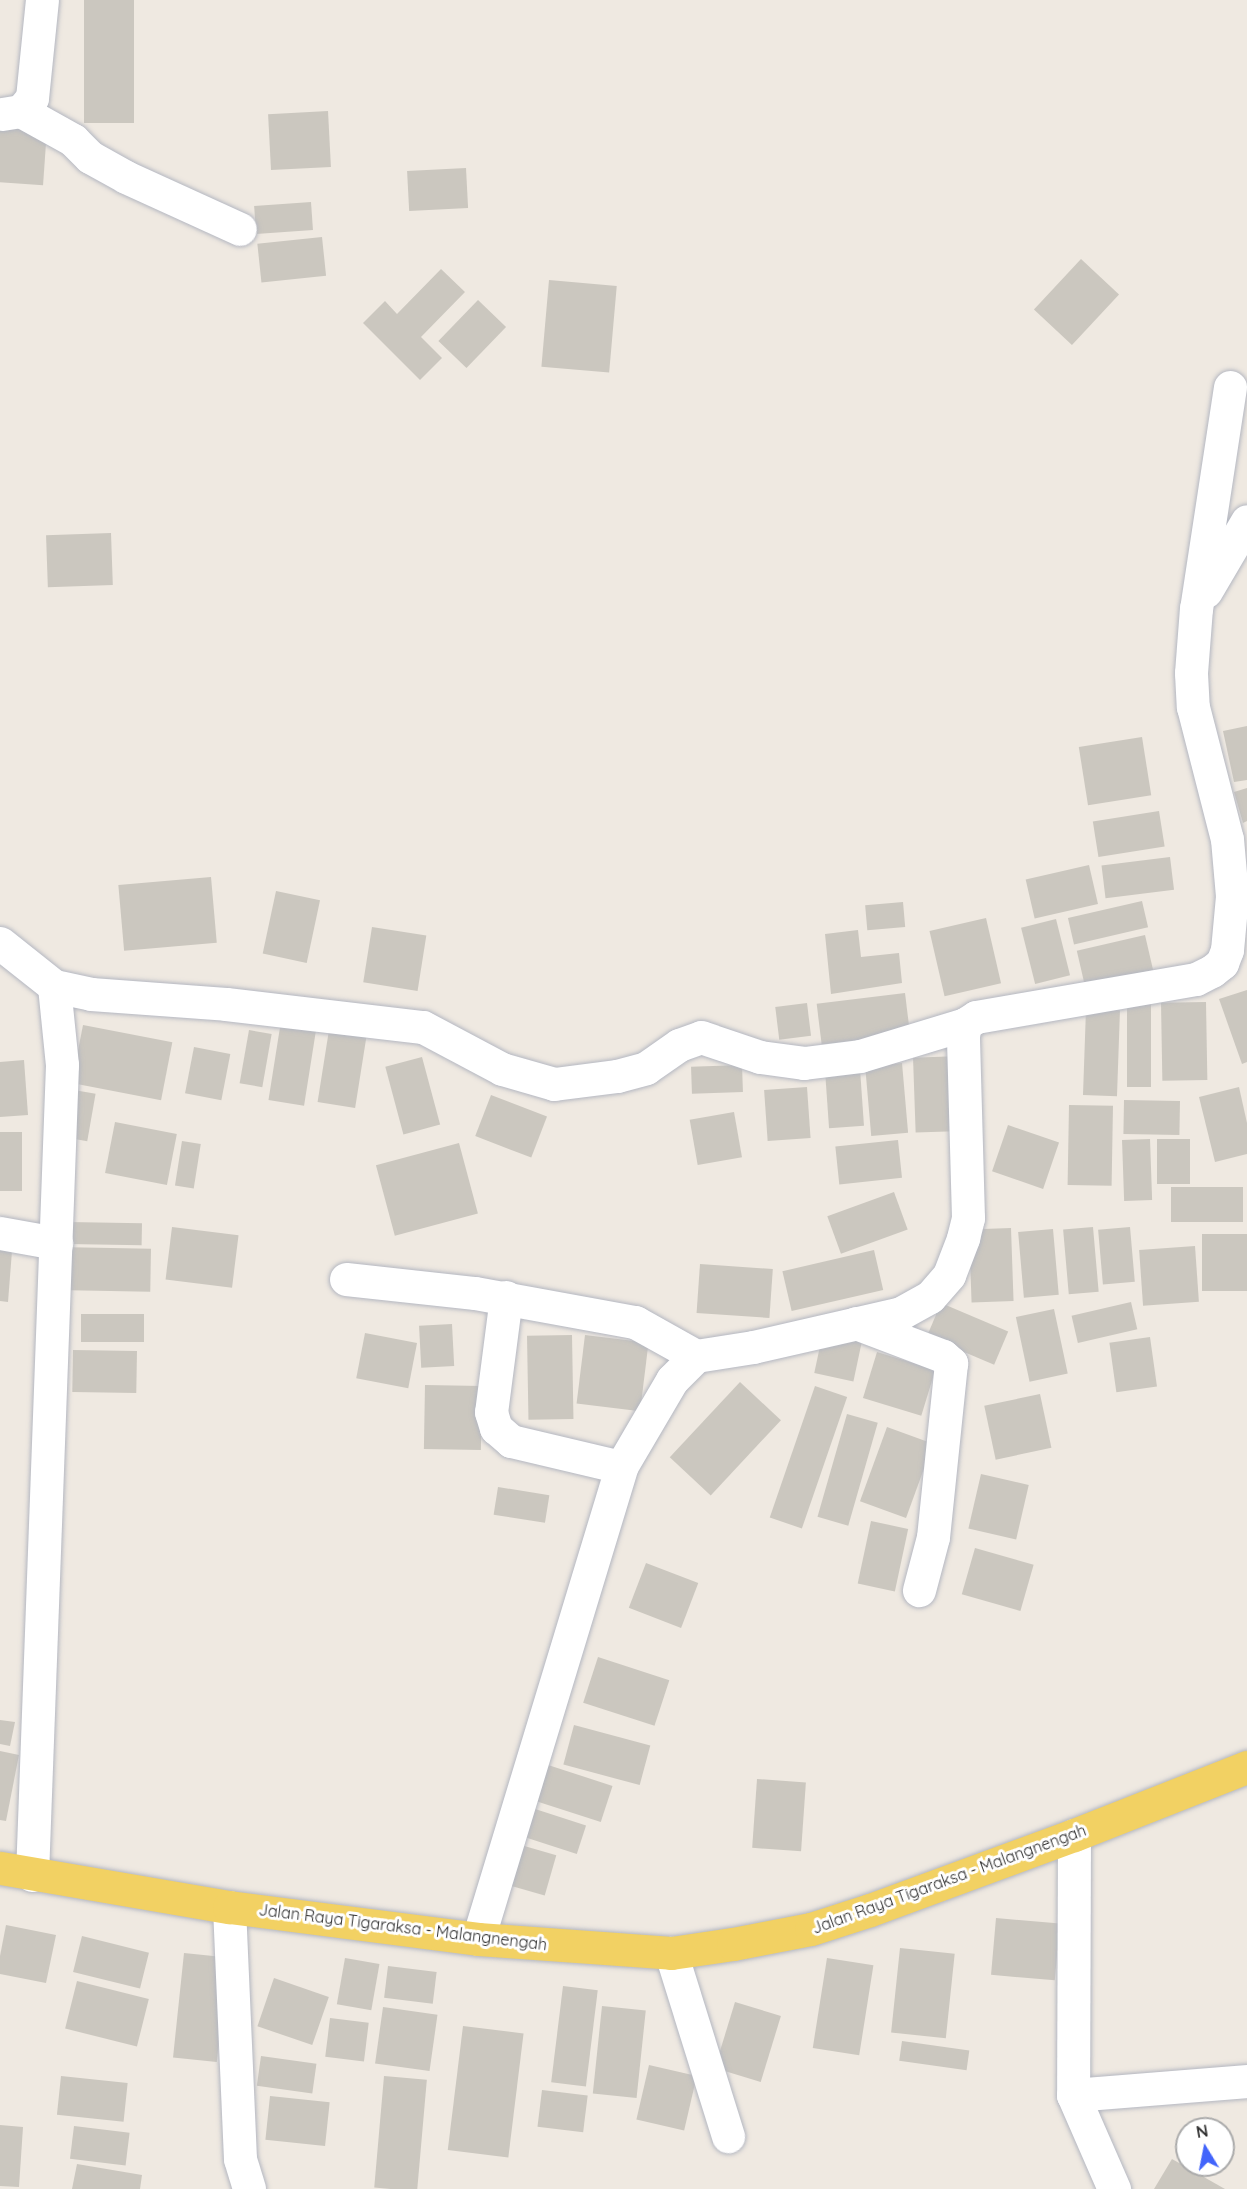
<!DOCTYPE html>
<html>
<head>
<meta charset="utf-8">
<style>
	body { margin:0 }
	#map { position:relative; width:1247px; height:2189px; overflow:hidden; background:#efe9e1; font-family:Quicksand,sans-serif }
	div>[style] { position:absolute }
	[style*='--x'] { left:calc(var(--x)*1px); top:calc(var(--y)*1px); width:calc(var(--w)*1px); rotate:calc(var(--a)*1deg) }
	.building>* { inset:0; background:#cbc7bf; transform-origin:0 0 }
	.roads { filter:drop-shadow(0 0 2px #b4b7c1) drop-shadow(0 0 2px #b4b7c1) }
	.minor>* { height:33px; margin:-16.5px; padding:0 16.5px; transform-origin:16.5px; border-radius:16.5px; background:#fff }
	.major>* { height:33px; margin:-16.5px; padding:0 16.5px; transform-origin:16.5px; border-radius:16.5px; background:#f2d163 }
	span { translate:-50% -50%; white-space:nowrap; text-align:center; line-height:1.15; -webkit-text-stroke:6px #fff; paint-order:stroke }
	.street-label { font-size:16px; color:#2e2e2e }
	.north { position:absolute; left:1175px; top:2117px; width:60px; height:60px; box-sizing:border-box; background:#fff; border:2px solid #ababab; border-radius:50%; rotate:350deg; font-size:16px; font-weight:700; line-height:24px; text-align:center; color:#2e2e2e }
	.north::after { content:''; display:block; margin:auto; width:21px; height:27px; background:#4264fb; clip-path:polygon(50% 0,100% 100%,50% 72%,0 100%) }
</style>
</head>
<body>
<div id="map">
	<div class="building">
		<div style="left:84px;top:0;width:50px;height:123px"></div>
		<div style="left:328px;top:111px;width:56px;height:60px;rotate:87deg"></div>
		<div style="left:0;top:127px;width:47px;height:55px;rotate:4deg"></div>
		<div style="left:466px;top:168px;width:40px;height:59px;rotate:87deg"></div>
		<div style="left:311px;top:202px;width:28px;height:57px;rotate:86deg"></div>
		<div style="left:322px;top:237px;width:39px;height:65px;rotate:84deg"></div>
		<div style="left:1081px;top:259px;width:52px;height:69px;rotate:43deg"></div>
		<div style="clip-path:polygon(441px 269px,465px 292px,421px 337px,442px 358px,420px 380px,363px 323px,385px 301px,397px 314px)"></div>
		<div style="left:549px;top:280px;width:68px;height:87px;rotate:5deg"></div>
		<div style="left:478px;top:300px;width:39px;height:57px;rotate:44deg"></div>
		<div style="left:111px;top:533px;width:52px;height:65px;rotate:88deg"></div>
		<div style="clip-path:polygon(1247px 726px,1247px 780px,1234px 782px,1223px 731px)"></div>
		<div style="left:1142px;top:737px;width:59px;height:64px;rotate:81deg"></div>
		<div style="clip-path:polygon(1247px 788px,1247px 821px,1243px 823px,1234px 792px)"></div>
		<div style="left:1159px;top:811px;width:36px;height:67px;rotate:81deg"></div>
		<div style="left:1170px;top:857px;width:33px;height:69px;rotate:83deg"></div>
		<div style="left:1089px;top:865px;width:40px;height:65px;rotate:77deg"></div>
		<div style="left:211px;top:877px;width:66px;height:93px;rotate:85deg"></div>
		<div style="left:276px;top:891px;width:45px;height:64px;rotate:12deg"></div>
		<div style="left:1142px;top:901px;width:27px;height:76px;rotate:77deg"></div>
		<div style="left:903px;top:902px;width:25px;height:38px;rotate:85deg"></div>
		<div style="left:986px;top:918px;width:67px;height:58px;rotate:77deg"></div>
		<div style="left:1056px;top:919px;width:58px;height:36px;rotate:76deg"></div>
		<div style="left:372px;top:927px;width:55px;height:56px;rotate:9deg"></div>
		<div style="clip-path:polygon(858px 930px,861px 957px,899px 953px,902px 983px,831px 994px,825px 934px)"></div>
		<div style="left:1145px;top:935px;width:36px;height:70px;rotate:77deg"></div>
		<div style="clip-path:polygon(1247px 990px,1247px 1062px,1242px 1064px,1219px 999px)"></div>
		<div style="left:905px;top:993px;width:41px;height:89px;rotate:83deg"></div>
		<div style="left:1206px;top:1002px;width:78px;height:45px;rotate:89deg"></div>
		<div style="left:807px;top:1003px;width:33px;height:32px;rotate:83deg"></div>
		<div style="left:1127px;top:1004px;width:24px;height:83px"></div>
		<div style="left:1086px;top:1009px;width:34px;height:86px;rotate:2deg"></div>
		<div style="left:281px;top:1021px;width:36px;height:80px;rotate:9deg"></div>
		<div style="left:83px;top:1025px;width:91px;height:59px;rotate:11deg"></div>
		<div style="left:249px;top:1030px;width:23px;height:54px;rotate:10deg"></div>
		<div style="left:329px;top:1030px;width:38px;height:73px;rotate:9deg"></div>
		<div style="left:194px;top:1047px;width:37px;height:47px;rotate:11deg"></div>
		<div style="left:960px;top:1056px;width:75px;height:47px;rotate:88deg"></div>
		<div style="left:422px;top:1057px;width:70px;height:38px;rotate:75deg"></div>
		<div style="clip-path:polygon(24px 1060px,28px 1115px,0 1117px,0 1062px)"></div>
		<div style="left:902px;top:1063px;width:70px;height:37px;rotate:85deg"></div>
		<div style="left:742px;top:1065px;width:27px;height:51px;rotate:88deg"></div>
		<div style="left:860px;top:1069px;width:57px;height:35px;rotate:86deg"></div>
		<div style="left:807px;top:1087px;width:51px;height:43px;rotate:86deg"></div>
		<div style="clip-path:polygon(1239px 1087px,1247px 1123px,1247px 1154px,1215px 1162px,1199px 1097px)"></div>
		<div style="left:68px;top:1089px;width:28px;height:48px;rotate:10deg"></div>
		<div style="left:491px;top:1095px;width:60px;height:44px;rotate:21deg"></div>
		<div style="left:1124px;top:1100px;width:56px;height:34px;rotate:1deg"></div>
		<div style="left:1069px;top:1105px;width:44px;height:80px;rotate:1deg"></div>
		<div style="left:734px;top:1112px;width:46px;height:45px;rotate:80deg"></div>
		<div style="left:115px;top:1122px;width:63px;height:52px;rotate:11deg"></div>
		<div style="left:1008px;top:1125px;width:54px;height:49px;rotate:19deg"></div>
		<div style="left:0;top:1132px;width:22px;height:59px"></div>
		<div style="left:1150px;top:1139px;width:61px;height:28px;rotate:88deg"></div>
		<div style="left:1157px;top:1139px;width:33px;height:45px"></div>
		<div style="left:898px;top:1140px;width:38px;height:63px;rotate:84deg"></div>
		<div style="left:182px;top:1141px;width:19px;height:45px;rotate:9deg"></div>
		<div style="left:459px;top:1143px;width:73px;height:86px;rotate:75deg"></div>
		<div style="left:1171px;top:1187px;width:72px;height:35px"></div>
		<div style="left:894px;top:1192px;width:40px;height:71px;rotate:70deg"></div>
		<div style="left:68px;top:1222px;width:74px;height:22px;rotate:1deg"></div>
		<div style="left:172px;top:1227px;width:67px;height:53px;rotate:7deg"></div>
		<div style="left:1093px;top:1227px;width:65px;height:30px;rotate:85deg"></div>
		<div style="left:1130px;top:1227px;width:55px;height:32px;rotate:85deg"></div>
		<div style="left:1011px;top:1228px;width:73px;height:42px;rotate:88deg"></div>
		<div style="left:1053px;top:1229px;width:66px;height:35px;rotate:85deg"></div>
		<div style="left:1247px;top:1234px;width:57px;height:45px;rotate:90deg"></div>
		<div style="clip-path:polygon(0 1237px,13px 1238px,8px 1302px,0 1301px)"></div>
		<div style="left:1195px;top:1246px;width:56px;height:56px;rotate:86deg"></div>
		<div style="left:57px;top:1247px;width:94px;height:43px;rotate:1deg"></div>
		<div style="left:874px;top:1250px;width:41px;height:94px;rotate:77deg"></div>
		<div style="left:700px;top:1264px;width:73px;height:49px;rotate:4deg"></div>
		<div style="left:1131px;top:1302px;width:28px;height:61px;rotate:77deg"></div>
		<div style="left:941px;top:1303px;width:73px;height:36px;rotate:23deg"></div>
		<div style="left:1054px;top:1309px;width:66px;height:39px;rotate:78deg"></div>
		<div style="left:81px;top:1314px;width:63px;height:28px"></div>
		<div style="left:452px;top:1324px;width:42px;height:33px;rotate:87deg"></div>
		<div style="left:823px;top:1332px;width:40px;height:42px;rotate:12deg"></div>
		<div style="left:365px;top:1333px;width:53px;height:46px;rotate:11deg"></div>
		<div style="left:572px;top:1335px;width:84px;height:45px;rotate:89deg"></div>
		<div style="left:585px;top:1335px;width:64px;height:69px;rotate:7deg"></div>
		<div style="left:1150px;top:1337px;width:50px;height:41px;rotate:82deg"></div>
		<div style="left:73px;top:1350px;width:64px;height:42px;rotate:1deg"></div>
		<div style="left:877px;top:1352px;width:61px;height:48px;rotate:17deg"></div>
		<div style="left:740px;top:1382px;width:56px;height:103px;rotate:43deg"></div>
		<div style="left:425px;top:1385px;width:57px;height:64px;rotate:1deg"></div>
		<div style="left:815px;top:1386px;width:34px;height:139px;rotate:19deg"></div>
		<div style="left:1040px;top:1394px;width:55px;height:57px;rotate:78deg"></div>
		<div style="left:847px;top:1414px;width:32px;height:107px;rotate:16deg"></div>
		<div style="left:887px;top:1427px;width:49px;height:79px;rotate:20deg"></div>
		<div style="left:981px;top:1474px;width:49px;height:56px;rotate:13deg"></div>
		<div style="left:498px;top:1487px;width:52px;height:28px;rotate:9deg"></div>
		<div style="left:871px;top:1521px;width:38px;height:64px;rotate:12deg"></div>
		<div style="left:975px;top:1548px;width:61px;height:48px;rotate:16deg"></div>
		<div style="left:646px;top:1563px;width:56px;height:48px;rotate:21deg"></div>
		<div style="left:598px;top:1657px;width:75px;height:48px;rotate:18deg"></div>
		<div style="clip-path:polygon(0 1720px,15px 1722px,10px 1746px,0 1744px)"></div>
		<div style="left:574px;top:1725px;width:79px;height:41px;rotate:15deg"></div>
		<div style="clip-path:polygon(0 1751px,19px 1755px,6px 1821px,0 1820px)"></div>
		<div style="left:545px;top:1764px;width:71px;height:38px;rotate:18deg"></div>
		<div style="left:757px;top:1779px;width:49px;height:69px;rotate:4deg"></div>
		<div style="left:529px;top:1807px;width:60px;height:30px;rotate:18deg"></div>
		<div style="left:514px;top:1843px;width:44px;height:42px;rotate:16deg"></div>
		<div style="left:996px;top:1918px;width:64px;height:57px;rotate:5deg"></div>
		<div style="clip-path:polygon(6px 1925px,56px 1935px,46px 1983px,0 1974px,0 1956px)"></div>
		<div style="left:82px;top:1936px;width:69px;height:37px;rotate:14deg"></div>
		<div style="left:900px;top:1948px;width:55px;height:85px;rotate:6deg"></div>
		<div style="left:184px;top:1953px;width:44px;height:105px;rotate:6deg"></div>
		<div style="left:345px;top:1958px;width:35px;height:47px;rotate:10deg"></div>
		<div style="left:827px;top:1958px;width:47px;height:91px;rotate:9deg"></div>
		<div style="left:388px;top:1966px;width:49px;height:32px;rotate:7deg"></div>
		<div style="left:274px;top:1978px;width:58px;height:51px;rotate:19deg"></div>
		<div style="left:77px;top:1981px;width:74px;height:49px;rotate:14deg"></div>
		<div style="left:563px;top:1986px;width:35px;height:97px;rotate:7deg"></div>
		<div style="left:735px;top:2002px;width:48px;height:69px;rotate:17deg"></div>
		<div style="left:602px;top:2006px;width:44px;height:88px;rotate:6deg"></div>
		<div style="left:383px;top:2007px;width:55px;height:57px;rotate:8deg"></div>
		<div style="left:330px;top:2018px;width:39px;height:39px;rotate:7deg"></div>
		<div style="left:463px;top:2026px;width:61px;height:125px;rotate:7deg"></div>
		<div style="left:902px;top:2041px;width:68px;height:20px;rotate:8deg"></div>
		<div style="left:261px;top:2056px;width:56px;height:30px;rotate:8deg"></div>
		<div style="left:649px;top:2065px;width:49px;height:56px;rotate:13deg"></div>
		<div style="left:61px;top:2076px;width:67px;height:39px;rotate:6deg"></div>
		<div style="left:384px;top:2076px;width:43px;height:112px;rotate:5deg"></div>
		<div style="left:542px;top:2090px;width:46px;height:37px;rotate:7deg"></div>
		<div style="left:270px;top:2096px;width:60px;height:44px;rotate:6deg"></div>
		<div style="clip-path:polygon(0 2125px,23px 2127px,19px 2187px,0 2186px)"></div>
		<div style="left:74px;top:2126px;width:56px;height:33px;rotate:7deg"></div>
		<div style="clip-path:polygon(1172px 2159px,1225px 2189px,1154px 2189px)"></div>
		<div style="clip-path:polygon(77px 2164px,142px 2175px,140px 2189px,72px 2189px)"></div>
	</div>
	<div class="roads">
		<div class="minor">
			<div style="--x:21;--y:111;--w:60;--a:29.1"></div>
			<div style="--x:73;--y:140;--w:24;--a:45"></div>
			<div style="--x:90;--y:157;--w:41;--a:29.1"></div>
			<div style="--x:126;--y:177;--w:125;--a:24.5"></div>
			<div style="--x:2;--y:114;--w:19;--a:-9"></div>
			<div style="--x:21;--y:111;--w:17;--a:-50"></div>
			<div style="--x:32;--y:98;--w:99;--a:-84.2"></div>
			<div style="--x:1230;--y:387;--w:224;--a:98.7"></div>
			<div style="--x:1196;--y:608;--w:65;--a:94.4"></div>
			<div style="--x:1191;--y:673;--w:34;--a:87"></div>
			<div style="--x:1193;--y:707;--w:136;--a:75.6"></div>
			<div style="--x:1227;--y:839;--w:57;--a:85"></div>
			<div style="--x:1206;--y:591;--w:81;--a:-59.6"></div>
			<div style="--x:0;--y:943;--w:69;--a:38.5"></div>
			<div style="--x:54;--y:986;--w:38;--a:12"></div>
			<div style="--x:91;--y:994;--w:135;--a:4.2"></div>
			<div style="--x:226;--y:1004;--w:198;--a:6.7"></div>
			<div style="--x:423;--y:1027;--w:89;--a:28"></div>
			<div style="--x:502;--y:1069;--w:54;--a:16.1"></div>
			<div style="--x:554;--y:1084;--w:64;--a:-7.2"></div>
			<div style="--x:617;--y:1076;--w:30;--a:-15"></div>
			<div style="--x:646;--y:1068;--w:40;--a:-34.9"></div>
			<div style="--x:679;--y:1045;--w:23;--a:-20"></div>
			<div style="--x:701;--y:1037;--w:62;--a:18.7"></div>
			<div style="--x:760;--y:1057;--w:44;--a:7.8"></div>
			<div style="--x:804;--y:1063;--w:56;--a:-7.1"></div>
			<div style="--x:860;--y:1056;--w:110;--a:-16.9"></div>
			<div style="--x:0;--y:1233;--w:57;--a:10.1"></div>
			<div style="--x:346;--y:1279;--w:130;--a:6.2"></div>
			<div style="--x:475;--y:1293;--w:163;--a:10.3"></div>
			<div style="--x:635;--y:1322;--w:70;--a:29.1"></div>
			<div style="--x:506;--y:1297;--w:116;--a:97.4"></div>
			<div style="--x:491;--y:1412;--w:17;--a:73"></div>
			<div style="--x:496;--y:1428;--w:20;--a:41"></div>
			<div style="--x:511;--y:1441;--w:113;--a:13.3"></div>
			<div style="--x:856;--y:1323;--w:93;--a:20.8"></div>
			<div style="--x:943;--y:1356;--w:11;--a:41"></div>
			<div style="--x:951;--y:1363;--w:175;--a:95.9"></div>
			<div style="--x:933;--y:1537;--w:55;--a:104.8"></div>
			<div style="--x:1074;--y:1835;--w:260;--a:90.2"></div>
			<div style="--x:1073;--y:2095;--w:103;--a:66.4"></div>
			<div style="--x:32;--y:1875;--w:811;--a:-87.88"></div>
			<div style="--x:62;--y:1065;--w:79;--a:-95.8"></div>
			<div style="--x:229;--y:1907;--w:252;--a:87.5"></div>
			<div style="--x:240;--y:2159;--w:31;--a:73"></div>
			<div style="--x:478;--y:1939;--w:493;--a:-73.1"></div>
			<div style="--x:621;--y:1467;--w:101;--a:-59.6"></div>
			<div style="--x:672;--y:1380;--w:34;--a:-45"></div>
			<div style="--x:696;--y:1356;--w:58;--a:-9"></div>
			<div style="--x:753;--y:1347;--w:152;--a:-12.9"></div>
			<div style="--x:901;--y:1313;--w:33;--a:-29"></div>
			<div style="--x:930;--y:1297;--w:29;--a:-49"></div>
			<div style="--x:949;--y:1275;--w:40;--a:-69"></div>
			<div style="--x:963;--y:1238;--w:21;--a:-76"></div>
			<div style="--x:968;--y:1218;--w:182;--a:-91.6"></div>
			<div style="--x:963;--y:1036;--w:12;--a:-81"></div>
			<div style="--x:965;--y:1024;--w:13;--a:-32"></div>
			<div style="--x:976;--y:1017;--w:223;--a:-9.8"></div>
			<div style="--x:1196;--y:979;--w:18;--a:-27"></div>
			<div style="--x:1212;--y:971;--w:13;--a:-39"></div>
			<div style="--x:1222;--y:963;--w:14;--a:-69"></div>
			<div style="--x:1227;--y:950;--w:54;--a:-84.7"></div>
			<div style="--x:1232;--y:896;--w:16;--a:-18"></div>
			<div style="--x:671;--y:1953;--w:192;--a:72.7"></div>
			<div style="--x:1073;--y:2095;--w:175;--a:-4.6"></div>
		</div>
		<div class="major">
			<div style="--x:0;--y:1868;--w:232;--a:9.7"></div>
			<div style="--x:229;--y:1907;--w:251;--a:7.3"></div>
			<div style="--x:478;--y:1939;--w:194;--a:4.1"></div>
			<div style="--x:671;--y:1953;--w:63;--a:-8.3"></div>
			<div style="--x:733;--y:1944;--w:79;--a:-10.9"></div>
			<div style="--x:811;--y:1929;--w:62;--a:-17.9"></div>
			<div style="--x:870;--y:1910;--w:217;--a:-20.2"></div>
			<div style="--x:1074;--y:1835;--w:186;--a:-21.5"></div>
		</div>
	</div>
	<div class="street-label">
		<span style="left:949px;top:1879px;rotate:-20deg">Jalan Raya Tigaraksa - Malangnengah</span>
		<span style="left:403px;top:1927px;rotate:7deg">Jalan Raya Tigaraksa - Malangnengah</span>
	</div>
	<div class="north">N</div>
</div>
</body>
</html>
